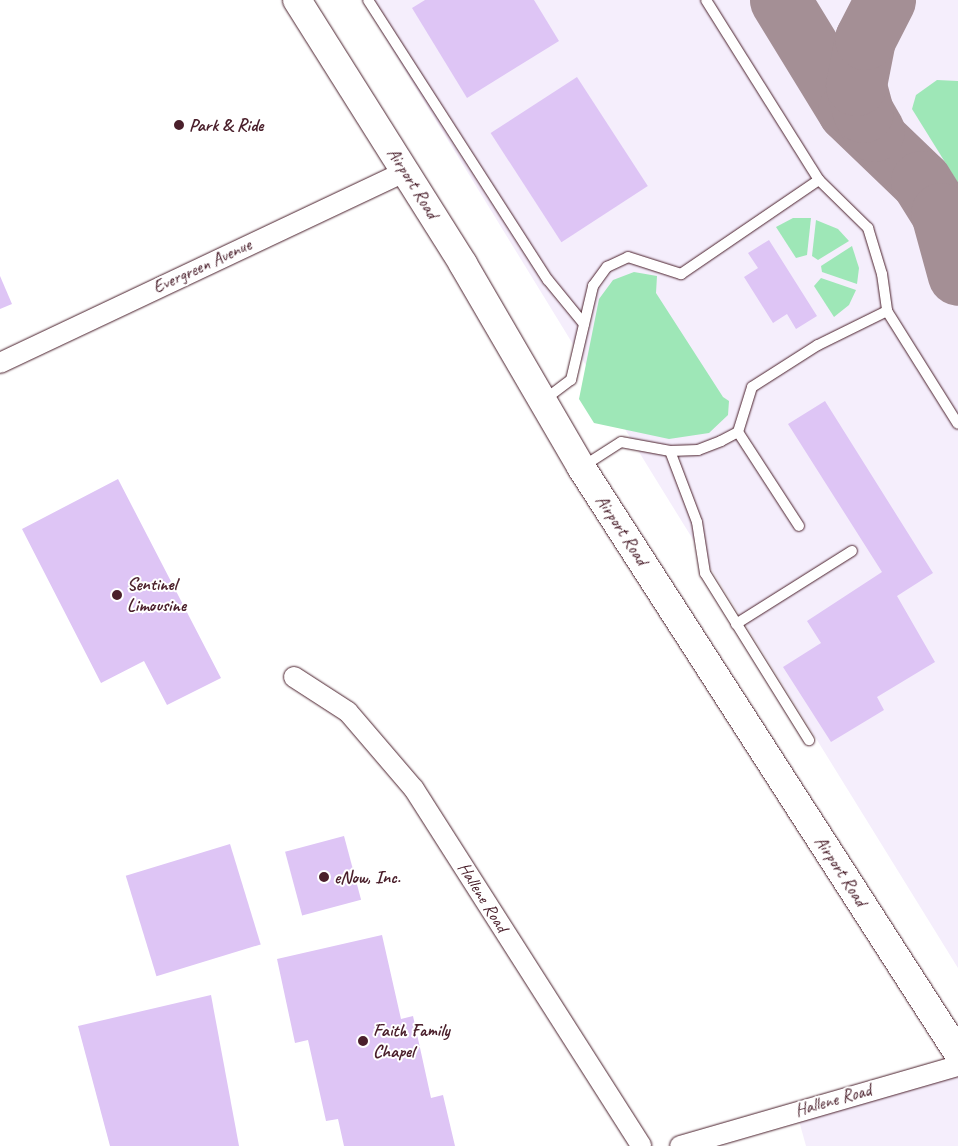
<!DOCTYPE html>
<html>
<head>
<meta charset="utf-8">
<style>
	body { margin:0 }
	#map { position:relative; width:958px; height:1146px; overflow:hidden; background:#fff; font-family:Caveat,sans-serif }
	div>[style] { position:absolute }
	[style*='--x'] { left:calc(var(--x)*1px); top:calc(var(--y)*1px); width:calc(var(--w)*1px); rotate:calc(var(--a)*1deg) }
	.built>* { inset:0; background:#f5eefc }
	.green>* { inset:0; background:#9ee7b7 }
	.taxiway>* { height:61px; margin:-30.5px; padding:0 30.5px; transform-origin:30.5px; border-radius:30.5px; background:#a48f95 }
	.building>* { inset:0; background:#dec5f5; transform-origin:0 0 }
	.roads { filter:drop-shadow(0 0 1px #4a1f2b) drop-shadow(0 0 1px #4a1f2b) }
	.service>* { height:10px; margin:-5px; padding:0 5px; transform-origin:5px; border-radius:5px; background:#fff }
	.minor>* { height:20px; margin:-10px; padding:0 10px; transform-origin:10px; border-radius:10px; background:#fff }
	.secondary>* { height:28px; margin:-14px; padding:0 14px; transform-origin:14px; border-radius:14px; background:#fff }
	.dots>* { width:14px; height:14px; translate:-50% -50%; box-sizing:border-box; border:2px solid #fff; border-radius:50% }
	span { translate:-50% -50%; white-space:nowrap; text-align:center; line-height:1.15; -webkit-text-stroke:4px #fff; paint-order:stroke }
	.poi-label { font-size:18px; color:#4a1f2b; font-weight:700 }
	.left { translate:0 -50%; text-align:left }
	.street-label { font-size:18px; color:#4a1f2b }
</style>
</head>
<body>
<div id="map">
	<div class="built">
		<div style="clip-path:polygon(362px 0,958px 0,958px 968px,655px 478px)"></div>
		<div style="clip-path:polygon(958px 1063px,958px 1146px,806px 1146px,796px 1110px)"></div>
	</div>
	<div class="green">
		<div style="clip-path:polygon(937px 80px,958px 81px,958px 183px,912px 109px,916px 95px)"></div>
		<div style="clip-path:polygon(793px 218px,811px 218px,807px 255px,796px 258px,776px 227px)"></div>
		<div style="clip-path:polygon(816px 220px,838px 229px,849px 241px,818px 260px,812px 256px)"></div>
		<div style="clip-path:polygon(852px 246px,859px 268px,857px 284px,822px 272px,821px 266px)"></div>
		<div style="clip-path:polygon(634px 272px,657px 276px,656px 293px,723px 397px,729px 401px,728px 415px,709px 433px,669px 439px,594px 423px,579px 399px,599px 299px,613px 280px)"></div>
		<div style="clip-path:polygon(821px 278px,856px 290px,849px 305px,834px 317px,814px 286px)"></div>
	</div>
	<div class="taxiway">
		<div style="--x:780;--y:0;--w:130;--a:58.5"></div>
		<div style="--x:848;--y:111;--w:101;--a:43.8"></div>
		<div style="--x:921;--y:181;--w:38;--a:58"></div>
		<div style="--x:941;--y:213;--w:64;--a:74.7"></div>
		<div style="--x:874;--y:131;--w:22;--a:-120"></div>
		<div style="--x:863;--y:112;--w:28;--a:-105"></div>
		<div style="--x:856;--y:85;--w:47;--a:-78.9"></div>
		<div style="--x:865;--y:39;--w:44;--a:-62.9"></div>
	</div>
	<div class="building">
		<div style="clip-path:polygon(425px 0,534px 0,559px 41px,467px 98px,412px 8px)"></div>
		<div style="left:577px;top:77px;width:130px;height:103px;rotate:57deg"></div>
		<div style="clip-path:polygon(769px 240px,817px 316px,796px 329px,787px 314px,773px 323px,744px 277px,758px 268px,748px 253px)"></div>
		<div style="clip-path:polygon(0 276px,12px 304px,0 309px)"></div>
		<div style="clip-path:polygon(825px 401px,933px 573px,897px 596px,935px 662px,877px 697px,884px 710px,831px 742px,783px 667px,821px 643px,807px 621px,882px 572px,788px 424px)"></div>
		<div style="clip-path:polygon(118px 479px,221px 678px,167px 705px,144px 661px,101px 683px,22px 529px)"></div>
		<div style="left:344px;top:836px;width:66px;height:61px;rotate:75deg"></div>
		<div style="left:230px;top:844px;width:105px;height:109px;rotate:73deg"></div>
		<div style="clip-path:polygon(382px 935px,401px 1019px,413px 1016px,431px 1098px,443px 1095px,455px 1146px,344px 1146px,338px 1119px,326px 1121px,308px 1040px,295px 1043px,277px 959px)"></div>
		<div style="clip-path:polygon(211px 995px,239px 1146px,110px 1146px,78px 1026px)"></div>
	</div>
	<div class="roads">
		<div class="service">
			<div style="--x:368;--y:0;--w:333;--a:57.3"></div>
			<div style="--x:548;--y:280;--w:57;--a:50.7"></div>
			<div style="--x:706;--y:0;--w:213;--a:57.9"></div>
			<div style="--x:819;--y:180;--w:69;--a:44.4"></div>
			<div style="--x:868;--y:228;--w:48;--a:73.1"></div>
			<div style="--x:882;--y:274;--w:37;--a:82"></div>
			<div style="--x:887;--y:311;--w:133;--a:57.9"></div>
			<div style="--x:544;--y:400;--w:34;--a:-37"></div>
			<div style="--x:571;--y:380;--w:97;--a:-76.8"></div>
			<div style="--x:593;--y:286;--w:24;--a:-54"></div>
			<div style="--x:607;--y:267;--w:23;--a:-25"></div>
			<div style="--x:628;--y:257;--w:56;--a:17.8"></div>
			<div style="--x:681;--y:274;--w:167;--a:-34.3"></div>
			<div style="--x:738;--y:432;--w:112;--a:57"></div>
			<div style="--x:670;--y:451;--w:76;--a:69.2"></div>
			<div style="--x:697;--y:522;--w:52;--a:81.1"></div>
			<div style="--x:705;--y:573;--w:197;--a:58.1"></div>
			<div style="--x:582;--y:467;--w:46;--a:-32.7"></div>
			<div style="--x:621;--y:442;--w:50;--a:10.4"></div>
			<div style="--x:670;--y:451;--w:28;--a:-2"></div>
			<div style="--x:698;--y:450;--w:25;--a:-21"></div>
			<div style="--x:721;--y:441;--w:19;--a:-28"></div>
			<div style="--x:738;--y:432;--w:47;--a:-72.7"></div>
			<div style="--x:752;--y:387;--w:78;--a:-32.5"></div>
			<div style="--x:818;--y:345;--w:77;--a:-26.2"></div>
			<div style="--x:736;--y:624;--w:137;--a:-32.2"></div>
		</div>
		<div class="minor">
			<div style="--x:0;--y:363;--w:449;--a:-25.3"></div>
			<div style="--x:294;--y:677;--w:64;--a:32.9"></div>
			<div style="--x:348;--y:712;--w:101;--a:49.4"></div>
			<div style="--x:414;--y:789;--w:423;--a:57.5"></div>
			<div style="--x:680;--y:1146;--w:289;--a:-16.1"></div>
		</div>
		<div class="secondary">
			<div style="--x:297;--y:0;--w:312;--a:57.8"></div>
			<div style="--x:463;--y:264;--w:235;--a:59.8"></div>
			<div style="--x:581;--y:467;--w:697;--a:57.25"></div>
		</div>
	</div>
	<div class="dots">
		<div style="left:179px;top:125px;background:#4a1f2b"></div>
		<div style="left:117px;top:595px;background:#4a1f2b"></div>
		<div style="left:324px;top:877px;background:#4a1f2b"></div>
		<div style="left:363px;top:1041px;background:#4a1f2b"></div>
	</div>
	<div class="poi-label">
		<span class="left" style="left:189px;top:125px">Park &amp; Ride</span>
		<span class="left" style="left:127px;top:595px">Sentinel<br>Limousine</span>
		<span class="left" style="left:334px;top:877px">eNow, Inc.</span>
		<span class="left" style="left:373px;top:1041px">Faith Family<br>Chapel</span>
	</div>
	<div class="street-label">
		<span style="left:413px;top:183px;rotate:58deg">Airport Road</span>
		<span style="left:202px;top:266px;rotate:-25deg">Evergreen Avenue</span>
		<span style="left:622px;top:530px;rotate:57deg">Airport Road</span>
		<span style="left:841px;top:871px;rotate:57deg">Airport Road</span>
		<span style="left:483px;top:897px;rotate:58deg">Hallene Road</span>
		<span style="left:833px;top:1100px;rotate:-16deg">Hallene Road</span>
	</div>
</div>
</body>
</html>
